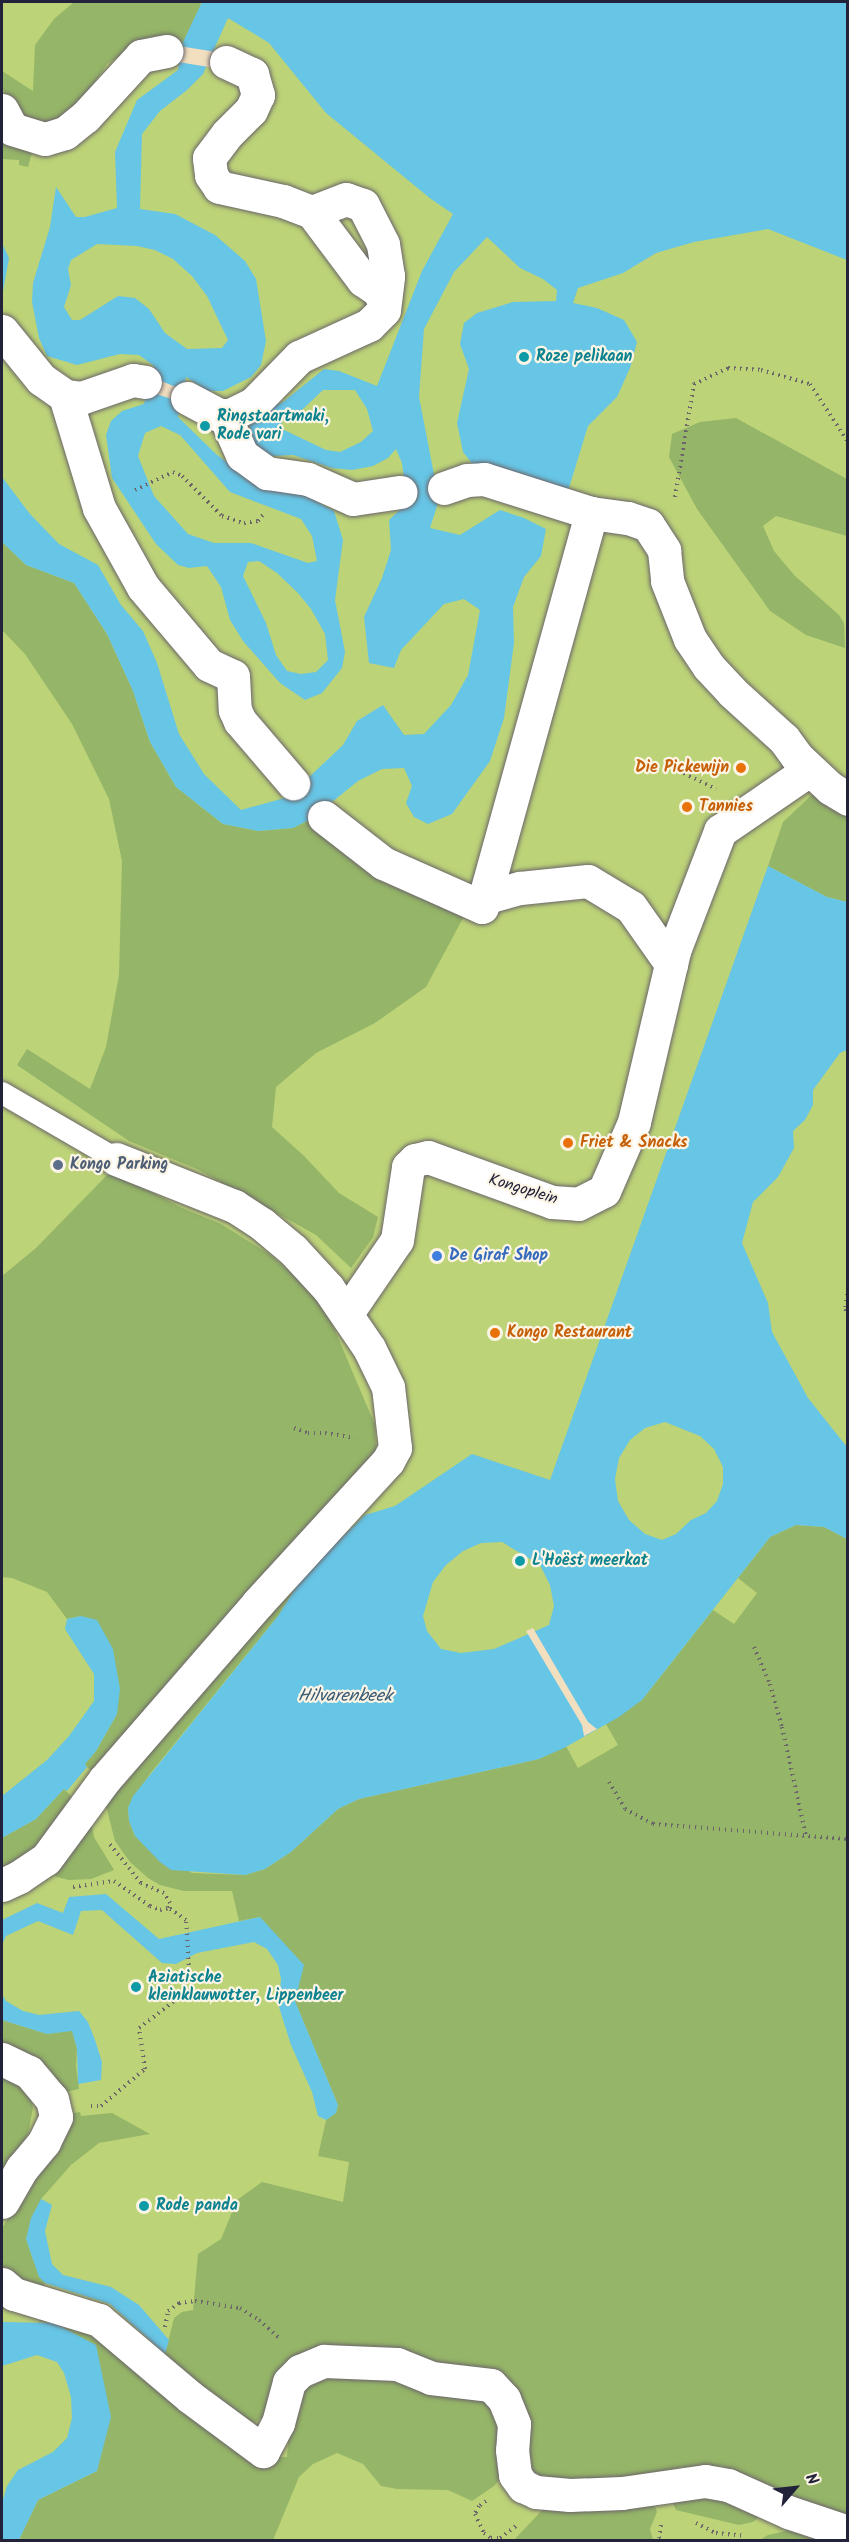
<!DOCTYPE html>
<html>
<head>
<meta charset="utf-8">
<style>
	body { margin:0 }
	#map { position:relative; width:849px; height:2542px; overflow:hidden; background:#f2dfbf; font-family:Kalam,sans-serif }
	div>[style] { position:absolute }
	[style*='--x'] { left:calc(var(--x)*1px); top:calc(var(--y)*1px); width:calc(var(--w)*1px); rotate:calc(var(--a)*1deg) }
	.green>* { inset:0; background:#bcd378; transform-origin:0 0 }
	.forest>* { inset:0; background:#95b568 }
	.water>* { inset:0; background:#67c5e5 }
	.pier>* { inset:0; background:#f2dfbf; transform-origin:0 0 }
	.path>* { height:4px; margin-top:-2px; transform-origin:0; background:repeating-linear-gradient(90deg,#6b6469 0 1.5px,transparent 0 6px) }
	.roads { filter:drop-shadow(0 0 2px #6b6469) drop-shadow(0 0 2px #6b6469) }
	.service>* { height:22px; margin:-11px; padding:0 11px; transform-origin:11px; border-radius:11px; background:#fff }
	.pedestrian>* { height:33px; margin:-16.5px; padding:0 16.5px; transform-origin:16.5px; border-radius:16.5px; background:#fff }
	.dots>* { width:16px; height:16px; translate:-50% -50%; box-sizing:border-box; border:3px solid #fcf5e5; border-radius:50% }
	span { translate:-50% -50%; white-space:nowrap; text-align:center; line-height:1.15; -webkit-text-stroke:4.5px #fcf5e5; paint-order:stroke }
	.culture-label { font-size:16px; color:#0d838f; font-weight:700 }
	.left { translate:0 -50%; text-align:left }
	.food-label { font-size:16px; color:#c56008; font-weight:700 }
	.right { translate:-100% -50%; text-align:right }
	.service-label { font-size:16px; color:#4e5e75; font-weight:700 }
	.street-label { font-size:16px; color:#22223b }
	.shop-label { font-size:16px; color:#366cbe; font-weight:700 }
	.water-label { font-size:18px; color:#3a5b76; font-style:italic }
	.frame { position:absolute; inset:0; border:3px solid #22223b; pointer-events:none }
	.north { position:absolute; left:765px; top:2458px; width:60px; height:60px; -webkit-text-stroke:4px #fcf5e5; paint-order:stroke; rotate:62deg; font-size:16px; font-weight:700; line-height:24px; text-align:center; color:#22223b }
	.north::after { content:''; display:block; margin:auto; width:21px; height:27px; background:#22223b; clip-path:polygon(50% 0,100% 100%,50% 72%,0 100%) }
</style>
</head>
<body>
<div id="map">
	<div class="green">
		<div style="left:2px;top:2px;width:845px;height:2538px"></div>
	</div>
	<div class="forest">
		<div style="clip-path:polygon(74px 2px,202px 2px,182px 46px,152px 40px,136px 46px,107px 64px,82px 101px,60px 120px,40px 127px,13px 108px,2px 88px,2px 71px,33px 91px,35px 45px,54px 19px)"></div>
		<div style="clip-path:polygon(2px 139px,34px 145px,28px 167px,19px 165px,19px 160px,2px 159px)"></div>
		<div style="clip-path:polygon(736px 418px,847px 479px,847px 536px,776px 516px,763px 526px,774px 551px,795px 576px,839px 615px,844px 623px,845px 648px,806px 635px,770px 611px,697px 509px,669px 457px,672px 434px,700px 422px)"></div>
		<div style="clip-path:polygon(2px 542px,26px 565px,74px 583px,107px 634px,133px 691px,150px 742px,176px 787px,223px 824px,258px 831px,293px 828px,311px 819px,469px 907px,426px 987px,375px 1023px,316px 1053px,276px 1087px,272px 1127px,304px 1156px,339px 1193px,378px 1217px,373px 1237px,351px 1268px,316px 1235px,197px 1169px,129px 1141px,17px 1065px,27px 1049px,90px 1089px,106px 1047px,119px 975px,122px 861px,109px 799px,72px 724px,25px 654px,2px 630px)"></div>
		<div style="clip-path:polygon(817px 790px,847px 813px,847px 902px,827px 897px,768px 866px,783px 822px)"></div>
		<div style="clip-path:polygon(111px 1171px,182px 1208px,221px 1224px,269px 1254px,294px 1275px,323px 1307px,334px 1328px,375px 1425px,376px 1455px,99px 1778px,84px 1764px,96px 1751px,117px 1714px,81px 1616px,67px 1619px,47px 1592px,12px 1578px,2px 1577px,2px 1276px,36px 1248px)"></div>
		<div style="clip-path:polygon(341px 1525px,349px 1531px,304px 1575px,278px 1616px,149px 1775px,128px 1808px,129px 1821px,135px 1836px,192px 1873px,245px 1875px,265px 1869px,291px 1852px,338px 1809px,359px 1799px,539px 1759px,566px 1746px,578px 1768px,618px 1745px,606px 1724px,642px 1700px,713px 1610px,734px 1624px,757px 1593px,738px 1578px,770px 1537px,796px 1525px,824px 1527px,847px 1539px,847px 2522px,722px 2466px,682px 2467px,648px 2478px,556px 2482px,536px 2475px,527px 2462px,519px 2396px,337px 2352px,255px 2423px,202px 2394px,163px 2362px,174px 2318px,182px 2312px,193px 2310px,198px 2254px,221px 2239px,237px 2200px,262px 2182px,343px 2202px,349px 2162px,318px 2156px,326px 2120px,336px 2113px,338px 2105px,260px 1917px,239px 1921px,232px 1891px,184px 1891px,160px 1885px,148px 1878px,130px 1862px,115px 1841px,106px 1806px,176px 1712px)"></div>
		<div style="clip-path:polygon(64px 1789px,77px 1802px,39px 1851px,2px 1876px,2px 1838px,36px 1819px)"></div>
		<div style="clip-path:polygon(91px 1821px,94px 1837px,114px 1870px,91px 1879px,69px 1880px,57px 1877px,46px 1869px)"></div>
		<div style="clip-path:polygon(2px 2020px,47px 2034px,72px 2030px,77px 2049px,76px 2066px,79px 2089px,66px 2092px,48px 2067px,31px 2056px,2px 2045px)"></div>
		<div style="clip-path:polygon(2px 2072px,30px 2094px,33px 2108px,28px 2134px,2px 2178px)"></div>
		<div style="clip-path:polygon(80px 2112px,81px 2116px,112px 2113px,150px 2134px,99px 2143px,71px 2165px,41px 2199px,26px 2239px,39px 2276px,45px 2283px,43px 2291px,2px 2269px,2px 2228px,57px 2142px,70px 2114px)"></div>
		<div style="clip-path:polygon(49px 2311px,67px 2314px,257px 2459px,287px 2457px,291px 2402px,328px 2366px,496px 2397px,505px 2473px,494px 2486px,472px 2501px,448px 2490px,397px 2489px,381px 2486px,363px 2464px,337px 2453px,313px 2464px,299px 2477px,273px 2540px,19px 2540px,38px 2500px,97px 2471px,110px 2417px,54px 2323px,38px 2322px)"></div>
		<div style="clip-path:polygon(666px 2489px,708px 2491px,761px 2515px,753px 2522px,739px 2525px,676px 2510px)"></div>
		<div style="clip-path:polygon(651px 2495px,657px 2512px,650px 2529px,653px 2540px,514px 2540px,548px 2504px)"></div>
		<div style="clip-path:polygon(799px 2528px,847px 2540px,760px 2540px,768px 2535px)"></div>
	</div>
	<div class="water">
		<div style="clip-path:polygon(evenodd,202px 2px,847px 2px,847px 260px,768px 229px,694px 242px,656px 253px,623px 273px,578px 288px,573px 303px,597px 308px,624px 320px,637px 342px,630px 368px,617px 397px,588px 426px,568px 491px,474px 466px,463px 452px,457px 423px,469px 369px,460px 344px,464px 323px,477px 313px,513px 302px,556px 301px,557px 290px,543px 279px,520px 268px,487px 237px,454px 272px,424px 329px,419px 397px,439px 500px,430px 528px,460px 535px,500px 510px,524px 518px,546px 529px,541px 556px,524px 577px,513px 607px,514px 643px,504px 718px,490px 761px,452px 814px,428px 824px,414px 817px,406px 803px,412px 786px,404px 768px,382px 769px,358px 781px,311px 819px,293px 828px,258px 831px,223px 824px,176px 787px,150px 742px,133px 691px,107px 634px,74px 583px,26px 565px,2px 542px,2px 477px,30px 514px,59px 544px,98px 565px,121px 605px,143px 631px,157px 663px,179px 734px,204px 774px,241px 810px,288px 797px,343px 745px,357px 721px,383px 705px,404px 735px,424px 734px,451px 705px,468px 675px,480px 610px,464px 599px,444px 604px,401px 650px,394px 668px,369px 663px,364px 617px,382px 578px,391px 550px,389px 520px,407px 503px,402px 463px,396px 449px,388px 458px,373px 466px,352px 470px,332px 468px,293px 455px,273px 456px,258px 453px,249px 439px,250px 422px,261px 411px,283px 402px,324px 369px,339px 371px,377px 386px,422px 271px,453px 214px,431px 199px,326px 113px,269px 43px,228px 18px,203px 74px,187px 90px,160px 111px,142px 134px,140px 209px,175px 214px,215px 235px,245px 261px,256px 279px,266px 341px,261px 365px,251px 377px,223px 391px,208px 391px,186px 377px,178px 417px,216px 454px,257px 485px,303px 494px,334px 511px,343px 540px,335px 600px,345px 652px,342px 668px,322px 693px,305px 700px,280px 683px,243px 641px,230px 620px,221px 587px,207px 566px,189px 568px,178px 565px,156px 544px,112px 478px,106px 435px,111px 421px,122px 411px,144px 404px,154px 366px,139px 355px,120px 354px,77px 365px,47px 356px,39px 338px,32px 302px,33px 283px,50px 227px,56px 187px,76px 217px,85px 217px,117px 208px,115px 152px,137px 100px,178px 70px,183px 42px,202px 2px,97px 244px,137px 246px,155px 250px,173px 259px,192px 276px,207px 296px,228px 340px,222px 348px,187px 349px,165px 333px,149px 309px,135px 298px,118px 296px,80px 320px,72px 320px,64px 307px,71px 285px,68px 269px,71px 260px,97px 244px,202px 2px,323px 390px,355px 390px,367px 409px,373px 431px,361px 442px,340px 452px,326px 450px,280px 428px,283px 419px,303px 409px,323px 390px,202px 2px,161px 426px,180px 435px,230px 492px,301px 519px,312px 536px,317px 561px,308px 563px,251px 543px,214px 543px,188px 534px,154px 496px,138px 456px,145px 433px,161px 426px,202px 2px,259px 561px,277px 573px,298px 593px,311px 609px,325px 634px,328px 660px,316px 672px,301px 674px,287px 671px,276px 655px,266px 623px,243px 576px,248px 562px,259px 561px)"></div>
		<div style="clip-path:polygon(2px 243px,9px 258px,2px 297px)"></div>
		<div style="clip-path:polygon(evenodd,768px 866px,827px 897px,847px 902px,847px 1050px,840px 1053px,813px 1090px,813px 1105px,805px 1120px,793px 1131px,794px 1148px,778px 1177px,753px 1202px,742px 1243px,768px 1303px,772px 1332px,808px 1398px,847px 1447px,847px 1539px,824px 1527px,796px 1525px,770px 1537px,642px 1700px,619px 1717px,564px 1748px,539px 1759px,359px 1799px,338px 1809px,291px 1852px,265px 1869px,245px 1875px,171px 1870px,160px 1862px,135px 1836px,129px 1821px,128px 1808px,133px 1796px,278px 1616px,304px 1575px,365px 1515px,395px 1506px,472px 1454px,550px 1480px,768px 866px,665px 1422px,700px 1436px,714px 1449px,723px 1467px,723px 1484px,717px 1501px,706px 1513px,691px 1520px,676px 1534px,662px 1540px,645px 1534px,629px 1520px,618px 1501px,615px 1479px,619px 1458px,630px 1440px,645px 1428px,665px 1422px,768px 866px,502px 1542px,540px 1565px,550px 1585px,554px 1606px,549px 1625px,494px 1649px,461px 1653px,441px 1649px,427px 1631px,423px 1616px,433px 1582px,446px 1565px,463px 1551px,481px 1543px,502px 1542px)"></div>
		<div style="clip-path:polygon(81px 1616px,97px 1620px,113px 1649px,120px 1689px,117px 1714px,96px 1751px,85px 1764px,87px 1767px,67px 1791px,64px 1789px,36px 1819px,2px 1838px,2px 1796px,47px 1760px,69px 1736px,94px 1701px,94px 1674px,65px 1629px,67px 1619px)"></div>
		<div style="clip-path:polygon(106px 1894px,159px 1939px,260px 1917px,304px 1965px,295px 2001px,338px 2105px,336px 2113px,326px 2120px,318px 2116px,312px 2092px,291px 2045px,279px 2007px,281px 1979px,278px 1965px,267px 1949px,254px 1942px,197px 1953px,176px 1964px,162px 1963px,102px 1910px,81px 1911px,73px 1935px,38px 1921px,6px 1936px,2px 1945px,2px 1920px,37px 1903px,63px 1913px,69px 1897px)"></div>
		<div style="clip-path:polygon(2px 1994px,6px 2001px,23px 2011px,39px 2015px,79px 2011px,88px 2022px,95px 2040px,102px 2062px,101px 2080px,78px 2084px,77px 2049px,72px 2031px,47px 2034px,2px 2020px)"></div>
		<div style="clip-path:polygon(41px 2199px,52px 2205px,45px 2231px,52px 2264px,63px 2275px,111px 2287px,139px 2305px,169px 2340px,165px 2354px,110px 2304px,45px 2283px,39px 2277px,26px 2239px,31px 2218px)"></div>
		<div style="clip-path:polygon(2px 2322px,54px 2323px,96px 2345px,111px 2417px,97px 2471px,38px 2500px,19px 2540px,2px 2540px,2px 2503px,7px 2486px,18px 2470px,53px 2452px,67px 2438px,72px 2418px,71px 2397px,64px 2373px,57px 2362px,37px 2355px,2px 2366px)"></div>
	</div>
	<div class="pier">
		<div style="left:179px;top:46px;width:36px;height:16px;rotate:9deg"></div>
		<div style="clip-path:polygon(156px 379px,181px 389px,184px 403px,147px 391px)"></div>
		<div style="clip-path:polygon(533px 1628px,588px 1722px,597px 1729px,584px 1736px,582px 1725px,526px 1631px)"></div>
	</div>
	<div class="path">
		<div style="--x:135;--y:490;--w:42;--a:-25.3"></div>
		<div style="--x:173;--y:472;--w:10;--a:24"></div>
		<div style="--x:182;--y:476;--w:57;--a:45"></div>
		<div style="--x:222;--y:516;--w:23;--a:18"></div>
		<div style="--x:244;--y:523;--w:14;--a:-8"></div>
		<div style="--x:258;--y:521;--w:11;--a:-52"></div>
		<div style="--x:675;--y:497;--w:115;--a:-80.5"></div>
		<div style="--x:694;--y:384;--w:38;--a:-25"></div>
		<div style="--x:728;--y:368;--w:33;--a:3"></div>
		<div style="--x:761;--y:370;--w:51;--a:15.9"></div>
		<div style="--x:810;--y:384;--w:69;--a:56.8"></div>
		<div style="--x:673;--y:768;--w:48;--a:26"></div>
		<div style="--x:848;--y:1288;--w:21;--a:98"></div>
		<div style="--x:845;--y:1309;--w:5;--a:53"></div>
		<div style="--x:294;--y:1428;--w:15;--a:20"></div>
		<div style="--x:308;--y:1433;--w:17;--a:0"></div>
		<div style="--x:325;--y:1433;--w:30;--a:9"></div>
		<div style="--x:754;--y:1647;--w:40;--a:66.6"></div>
		<div style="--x:770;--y:1684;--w:45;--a:74.4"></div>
		<div style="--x:782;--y:1727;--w:112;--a:77.6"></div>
		<div style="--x:609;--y:1782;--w:31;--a:59"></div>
		<div style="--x:625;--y:1809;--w:32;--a:28"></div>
		<div style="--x:653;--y:1824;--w:196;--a:4.4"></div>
		<div style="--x:73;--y:1887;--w:41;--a:-8.3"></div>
		<div style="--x:114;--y:1881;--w:44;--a:34.8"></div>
		<div style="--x:150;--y:1906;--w:11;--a:22"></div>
		<div style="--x:160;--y:1910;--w:9;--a:-13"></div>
		<div style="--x:169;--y:1908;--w:5;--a:-79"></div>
		<div style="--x:170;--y:1903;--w:12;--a:-121"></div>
		<div style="--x:164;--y:1893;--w:25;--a:-157"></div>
		<div style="--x:141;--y:1883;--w:53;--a:-128.8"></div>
		<div style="--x:91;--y:2106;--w:10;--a:0"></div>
		<div style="--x:101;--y:2106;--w:57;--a:-40.1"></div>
		<div style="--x:145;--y:2069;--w:41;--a:-98.3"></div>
		<div style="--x:139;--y:2028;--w:64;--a:-37.4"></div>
		<div style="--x:190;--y:1989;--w:69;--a:-93.3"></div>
		<div style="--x:186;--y:1920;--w:21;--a:-145"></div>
		<div style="--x:165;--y:2327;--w:16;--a:-79"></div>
		<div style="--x:168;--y:2311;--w:14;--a:-36"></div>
		<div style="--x:179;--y:2303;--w:16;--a:-7"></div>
		<div style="--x:195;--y:2301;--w:46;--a:8.8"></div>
		<div style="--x:240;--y:2308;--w:22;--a:32"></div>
		<div style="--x:259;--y:2320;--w:30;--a:42"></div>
		<div style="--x:486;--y:2501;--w:9;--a:144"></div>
		<div style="--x:479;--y:2506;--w:9;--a:117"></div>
		<div style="--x:475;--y:2514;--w:21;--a:65"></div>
		<div style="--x:484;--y:2533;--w:9;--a:36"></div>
		<div style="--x:491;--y:2538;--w:9;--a:0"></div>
		<div style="--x:500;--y:2538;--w:20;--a:-37"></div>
		<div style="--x:696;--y:2523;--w:22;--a:27"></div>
		<div style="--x:716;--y:2533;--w:27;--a:6"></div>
		<div style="--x:661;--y:2525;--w:13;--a:99"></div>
		<div style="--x:659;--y:2538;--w:4;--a:34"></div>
	</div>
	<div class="roads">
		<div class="service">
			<div style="--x:2;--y:1093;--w:132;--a:30.1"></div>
		</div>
		<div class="pedestrian">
			<div style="--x:226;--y:62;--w:29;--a:25"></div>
			<div style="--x:252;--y:74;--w:22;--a:74"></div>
			<div style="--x:258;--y:95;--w:17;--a:115"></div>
			<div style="--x:251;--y:110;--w:34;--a:135"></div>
			<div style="--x:227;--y:134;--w:30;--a:127"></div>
			<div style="--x:209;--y:158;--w:17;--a:83"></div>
			<div style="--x:211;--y:175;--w:14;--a:56"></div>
			<div style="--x:219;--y:187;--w:66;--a:12.3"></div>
			<div style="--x:283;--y:201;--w:31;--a:21"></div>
			<div style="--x:312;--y:212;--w:85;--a:53.1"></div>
			<div style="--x:363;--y:280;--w:18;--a:34"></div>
			<div style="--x:378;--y:290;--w:10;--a:61"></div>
			<div style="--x:2;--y:110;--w:21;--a:62"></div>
			<div style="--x:12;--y:129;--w:34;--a:17"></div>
			<div style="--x:45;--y:139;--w:21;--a:-17"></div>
			<div style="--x:65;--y:133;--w:26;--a:-39"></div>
			<div style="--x:85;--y:117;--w:83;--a:-47.4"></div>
			<div style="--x:141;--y:56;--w:26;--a:-11"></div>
			<div style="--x:2;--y:331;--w:62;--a:50.9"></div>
			<div style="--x:41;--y:379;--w:29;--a:35"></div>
			<div style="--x:65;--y:396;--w:16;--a:7"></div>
			<div style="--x:81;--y:398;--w:55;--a:-19.1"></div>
			<div style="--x:133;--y:380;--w:12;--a:9"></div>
			<div style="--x:65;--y:396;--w:117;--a:73.1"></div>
			<div style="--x:99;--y:508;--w:90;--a:60.9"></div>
			<div style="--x:143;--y:587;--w:102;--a:49.8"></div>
			<div style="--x:209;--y:665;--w:26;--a:25"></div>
			<div style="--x:233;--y:676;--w:34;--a:87"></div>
			<div style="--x:235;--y:710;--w:12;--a:66"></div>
			<div style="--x:240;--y:721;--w:82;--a:49.5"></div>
			<div style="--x:187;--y:398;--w:36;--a:28"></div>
			<div style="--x:219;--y:415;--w:11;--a:0"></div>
			<div style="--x:230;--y:415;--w:25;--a:-26"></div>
			<div style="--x:253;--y:404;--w:66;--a:-45.6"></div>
			<div style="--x:299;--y:357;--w:77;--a:-24.6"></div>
			<div style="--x:369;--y:325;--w:21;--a:-45"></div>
			<div style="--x:384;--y:310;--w:34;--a:-83"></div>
			<div style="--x:388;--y:276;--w:32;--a:-99"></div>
			<div style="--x:383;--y:244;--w:44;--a:-117.1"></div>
			<div style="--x:363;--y:205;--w:18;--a:-161"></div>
			<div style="--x:346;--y:199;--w:36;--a:159"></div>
			<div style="--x:230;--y:415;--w:13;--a:90"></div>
			<div style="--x:230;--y:428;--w:30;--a:66"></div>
			<div style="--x:242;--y:455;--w:31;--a:36"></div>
			<div style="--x:267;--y:473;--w:41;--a:8.3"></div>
			<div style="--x:308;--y:479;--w:49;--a:24"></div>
			<div style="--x:353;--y:499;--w:48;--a:-8.5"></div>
			<div style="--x:444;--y:488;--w:24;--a:-19"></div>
			<div style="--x:467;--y:480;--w:17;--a:-3"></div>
			<div style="--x:484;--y:479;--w:112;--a:17.6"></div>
			<div style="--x:591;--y:513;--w:37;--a:8"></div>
			<div style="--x:628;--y:518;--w:21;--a:19"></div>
			<div style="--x:648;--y:525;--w:30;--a:57"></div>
			<div style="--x:664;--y:550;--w:31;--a:84"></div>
			<div style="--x:667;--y:581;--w:62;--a:68.4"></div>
			<div style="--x:690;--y:639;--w:32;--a:56"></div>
			<div style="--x:708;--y:666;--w:35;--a:47"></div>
			<div style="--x:732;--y:692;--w:70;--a:42.1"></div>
			<div style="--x:784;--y:739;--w:22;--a:54"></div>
			<div style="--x:797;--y:757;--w:45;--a:43.2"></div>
			<div style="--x:830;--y:788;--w:21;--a:31"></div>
			<div style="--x:324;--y:817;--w:75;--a:37.9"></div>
			<div style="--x:383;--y:863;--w:108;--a:24"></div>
			<div style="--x:482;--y:907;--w:409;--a:-74.5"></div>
			<div style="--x:484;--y:898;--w:37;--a:-16"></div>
			<div style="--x:520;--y:888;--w:68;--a:-5.9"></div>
			<div style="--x:588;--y:881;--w:50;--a:31.2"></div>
			<div style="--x:631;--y:907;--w:70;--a:54.9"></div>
			<div style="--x:347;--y:1313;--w:88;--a:-55.6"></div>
			<div style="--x:397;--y:1240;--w:74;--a:-81.4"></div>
			<div style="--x:408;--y:1167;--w:10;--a:-45"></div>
			<div style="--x:415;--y:1160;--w:13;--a:-13"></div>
			<div style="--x:428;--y:1157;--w:132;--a:19.9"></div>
			<div style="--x:552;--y:1202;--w:26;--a:4"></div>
			<div style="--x:578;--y:1204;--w:29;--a:-27"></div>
			<div style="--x:604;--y:1191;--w:75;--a:-66.5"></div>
			<div style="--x:634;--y:1122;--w:176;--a:-76.8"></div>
			<div style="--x:674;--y:951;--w:129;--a:-69"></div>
			<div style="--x:720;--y:831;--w:97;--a:-34.5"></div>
			<div style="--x:800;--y:776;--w:11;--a:-52"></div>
			<div style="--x:2;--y:1885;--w:19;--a:-25"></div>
			<div style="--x:19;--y:1877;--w:32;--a:-34"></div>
			<div style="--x:46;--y:1859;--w:99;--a:-53.6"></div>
			<div style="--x:105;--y:1779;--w:232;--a:-49"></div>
			<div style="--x:257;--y:1604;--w:194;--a:-47.5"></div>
			<div style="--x:388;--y:1461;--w:15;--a:-62"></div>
			<div style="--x:395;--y:1448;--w:61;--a:-96.5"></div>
			<div style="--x:388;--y:1387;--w:43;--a:-116"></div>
			<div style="--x:369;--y:1348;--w:73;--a:-124.3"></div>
			<div style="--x:328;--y:1288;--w:52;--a:-132.6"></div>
			<div style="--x:293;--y:1250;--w:40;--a:-140"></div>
			<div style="--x:262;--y:1224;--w:33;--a:-147"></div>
			<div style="--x:234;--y:1206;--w:127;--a:-158.3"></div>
			<div style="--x:2;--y:2059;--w:30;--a:26"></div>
			<div style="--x:29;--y:2072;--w:35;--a:50"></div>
			<div style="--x:52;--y:2099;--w:18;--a:77"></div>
			<div style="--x:56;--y:2117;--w:28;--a:116"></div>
			<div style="--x:44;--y:2142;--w:34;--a:130"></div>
			<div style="--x:22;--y:2168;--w:39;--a:120"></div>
			<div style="--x:2;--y:2284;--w:16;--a:40"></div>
			<div style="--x:14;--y:2294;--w:89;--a:17"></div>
			<div style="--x:99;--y:2320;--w:119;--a:40.2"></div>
			<div style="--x:190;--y:2397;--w:91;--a:36.5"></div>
			<div style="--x:263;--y:2451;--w:32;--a:-62"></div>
			<div style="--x:278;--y:2423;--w:42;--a:-75"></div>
			<div style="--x:289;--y:2382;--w:16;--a:-45"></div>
			<div style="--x:300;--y:2371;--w:26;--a:-23"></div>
			<div style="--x:324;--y:2361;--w:73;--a:2.4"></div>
			<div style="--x:397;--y:2364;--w:37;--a:22"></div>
			<div style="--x:431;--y:2378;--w:60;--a:6.7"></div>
			<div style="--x:491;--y:2385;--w:19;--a:47"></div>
			<div style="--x:504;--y:2399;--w:27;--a:68"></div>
			<div style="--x:514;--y:2424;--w:26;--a:94"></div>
			<div style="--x:512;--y:2450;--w:25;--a:83"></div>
			<div style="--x:515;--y:2475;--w:14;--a:54"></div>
			<div style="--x:523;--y:2486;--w:14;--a:25"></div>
			<div style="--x:536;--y:2492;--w:34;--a:5"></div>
			<div style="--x:570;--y:2495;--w:52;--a:-2.2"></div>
			<div style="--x:622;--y:2493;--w:84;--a:-8.2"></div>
			<div style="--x:705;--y:2481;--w:23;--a:10"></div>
			<div style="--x:728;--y:2485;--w:66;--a:24.2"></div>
			<div style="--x:788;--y:2512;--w:63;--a:18.4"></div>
		</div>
	</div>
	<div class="dots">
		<div style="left:524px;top:357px;background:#0f9aa8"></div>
		<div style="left:205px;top:426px;background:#0f9aa8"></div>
		<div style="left:741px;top:768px;background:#e8710a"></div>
		<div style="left:687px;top:807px;background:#e8710a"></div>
		<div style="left:568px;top:1143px;background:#e8710a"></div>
		<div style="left:58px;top:1165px;background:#5c6f8a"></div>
		<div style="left:437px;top:1256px;background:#3f7fe0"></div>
		<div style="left:495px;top:1333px;background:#e8710a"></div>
		<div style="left:520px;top:1561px;background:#0f9aa8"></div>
		<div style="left:136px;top:1987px;background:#0f9aa8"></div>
		<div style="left:144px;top:2206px;background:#0f9aa8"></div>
	</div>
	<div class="culture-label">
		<span class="left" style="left:536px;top:357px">Roze pelikaan</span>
		<span class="left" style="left:217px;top:426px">Ringstaartmaki,<br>Rode vari</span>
		<span class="left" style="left:532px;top:1561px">L'Hoëst meerkat</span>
		<span class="left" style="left:148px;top:1987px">Aziatische<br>kleinklauwotter, Lippenbeer</span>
		<span class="left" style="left:156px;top:2206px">Rode panda</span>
	</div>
	<div class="food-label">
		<span class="right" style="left:729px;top:768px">Die Pickewijn</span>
		<span class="left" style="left:699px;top:807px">Tannies</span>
		<span class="left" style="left:580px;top:1143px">Friet &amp; Snacks</span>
		<span class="left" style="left:507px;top:1333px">Kongo Restaurant</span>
	</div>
	<div class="service-label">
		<span class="left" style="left:70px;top:1165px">Kongo Parking</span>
	</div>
	<div class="street-label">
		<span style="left:523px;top:1190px;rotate:17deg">Kongoplein</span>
	</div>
	<div class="shop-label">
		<span class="left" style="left:449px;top:1256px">De Giraf Shop</span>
	</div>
	<div class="water-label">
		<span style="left:345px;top:1697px">Hilvarenbeek</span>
	</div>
	<div class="frame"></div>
	<div class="north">N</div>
</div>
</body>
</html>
